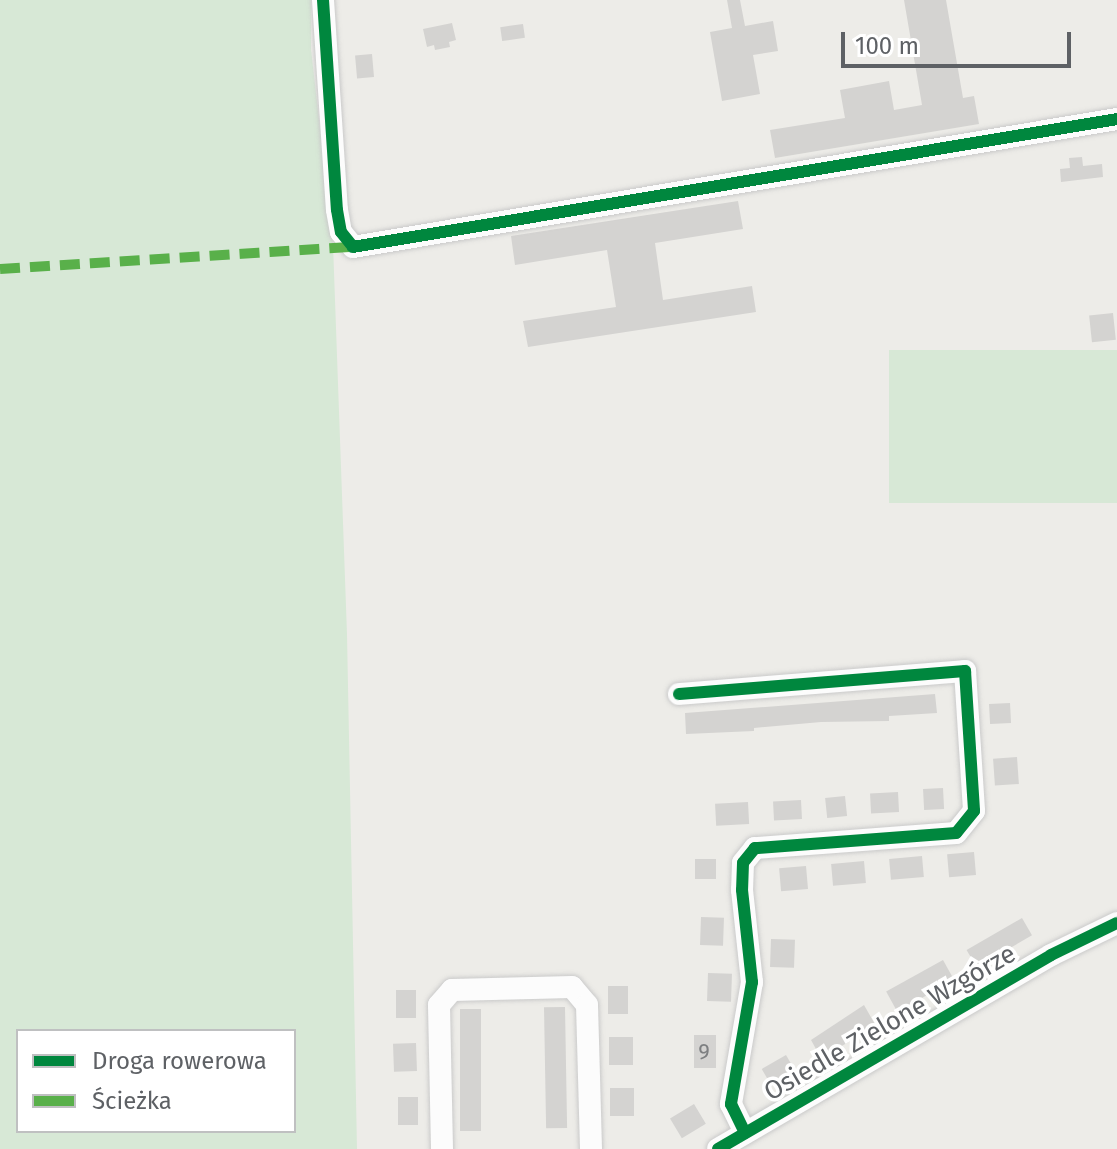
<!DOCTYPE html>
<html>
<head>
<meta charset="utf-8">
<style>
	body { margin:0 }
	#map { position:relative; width:1117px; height:1149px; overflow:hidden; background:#edece8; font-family:"Fira Sans",sans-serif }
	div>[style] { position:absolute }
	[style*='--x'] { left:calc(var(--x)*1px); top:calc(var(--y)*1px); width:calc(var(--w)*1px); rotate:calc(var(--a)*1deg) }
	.green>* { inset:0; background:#d7e8d6; transform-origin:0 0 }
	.building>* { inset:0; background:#d4d3d1; transform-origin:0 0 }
	.roads { filter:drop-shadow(0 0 2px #cacaca) drop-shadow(0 0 2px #cacaca) }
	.minor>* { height:22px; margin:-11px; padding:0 11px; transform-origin:11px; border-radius:11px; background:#fcfcfc }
	.quiet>* { height:10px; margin-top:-5px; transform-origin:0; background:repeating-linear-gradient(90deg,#59b04a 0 20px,transparent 0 30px) }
	.cycleway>* { height:12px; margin:-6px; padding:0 6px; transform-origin:6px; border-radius:6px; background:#00873e }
	span { translate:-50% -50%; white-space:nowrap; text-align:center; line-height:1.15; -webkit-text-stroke:7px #fff; paint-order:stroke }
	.number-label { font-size:22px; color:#7d7f81 }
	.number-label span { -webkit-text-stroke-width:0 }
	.street-label { font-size:26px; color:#5e6165 }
	.legend { position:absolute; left:16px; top:1029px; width:280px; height:104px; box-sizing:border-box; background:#fff; border:2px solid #bfc0c1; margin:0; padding:10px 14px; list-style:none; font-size:24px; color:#5e6165 }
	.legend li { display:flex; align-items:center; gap:16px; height:40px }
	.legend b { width:40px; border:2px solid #bfc0c1 }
	.scale { position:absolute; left:841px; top:32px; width:230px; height:36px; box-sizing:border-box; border:4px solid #5e6165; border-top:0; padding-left:10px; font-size:24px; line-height:28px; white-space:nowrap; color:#5e6165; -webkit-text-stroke:6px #fff; paint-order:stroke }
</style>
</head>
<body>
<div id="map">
	<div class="green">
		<div style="clip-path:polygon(evenodd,0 0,311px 0,311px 49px,333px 244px,347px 634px,357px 1149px,0 1149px,0 0,18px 1031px,294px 1031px,294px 1131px,18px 1131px,18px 1031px)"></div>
		<div style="left:1117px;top:350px;width:153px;height:228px;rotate:90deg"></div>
	</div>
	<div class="building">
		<div style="clip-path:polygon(727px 0,740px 0,745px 26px,773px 21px,778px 51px,753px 55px,760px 94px,722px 101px,710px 32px,732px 28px)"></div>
		<div style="clip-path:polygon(904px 0,946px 0,963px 98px,974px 96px,979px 124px,775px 158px,770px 130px,845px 118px,840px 90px,889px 81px,894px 110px,922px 105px)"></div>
		<div style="clip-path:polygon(452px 23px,456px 40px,449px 42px,450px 47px,435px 50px,434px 45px,427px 47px,423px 29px)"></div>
		<div style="left:523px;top:24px;width:14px;height:23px;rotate:82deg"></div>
		<div style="left:372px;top:54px;width:23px;height:17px;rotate:85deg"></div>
		<div style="clip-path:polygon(1082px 157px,1083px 166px,1102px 164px,1103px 177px,1061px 182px,1060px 169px,1070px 168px,1069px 158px)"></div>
		<div style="clip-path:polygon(738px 201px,743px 229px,655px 243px,663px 300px,752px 286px,756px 312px,528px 347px,523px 321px,616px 307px,607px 250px,515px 265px,511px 236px)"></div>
		<div style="left:1113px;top:313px;width:27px;height:24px;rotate:84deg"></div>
		<div style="clip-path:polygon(935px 694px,937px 713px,889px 716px,889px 721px,821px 722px,754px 728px,754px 731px,686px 734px,685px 713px)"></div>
		<div style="left:1010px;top:703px;width:20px;height:21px;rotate:87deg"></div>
		<div style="left:1017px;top:757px;width:27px;height:24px;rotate:86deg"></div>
		<div style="left:943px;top:788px;width:21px;height:20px;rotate:87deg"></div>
		<div style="left:898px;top:792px;width:20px;height:28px;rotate:87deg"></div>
		<div style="left:845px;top:796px;width:20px;height:20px;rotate:84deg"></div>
		<div style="left:801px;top:800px;width:19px;height:28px;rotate:87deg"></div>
		<div style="left:748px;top:802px;width:22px;height:33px;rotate:87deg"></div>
		<div style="left:974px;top:852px;width:23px;height:27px;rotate:85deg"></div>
		<div style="left:922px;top:856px;width:21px;height:33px;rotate:85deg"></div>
		<div style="left:695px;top:859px;width:21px;height:20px"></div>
		<div style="left:864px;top:861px;width:22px;height:33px;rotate:85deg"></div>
		<div style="left:806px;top:866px;width:23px;height:27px;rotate:85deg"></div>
		<div style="left:701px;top:917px;width:23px;height:28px;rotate:2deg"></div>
		<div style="left:1022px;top:918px;width:20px;height:64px;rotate:60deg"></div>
		<div style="left:771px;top:939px;width:24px;height:28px;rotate:2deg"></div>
		<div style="left:943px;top:960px;width:23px;height:65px;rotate:61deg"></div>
		<div style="left:708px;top:973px;width:24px;height:28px;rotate:2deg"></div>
		<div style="left:608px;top:986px;width:20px;height:28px"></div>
		<div style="left:396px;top:990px;width:20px;height:28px"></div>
		<div style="clip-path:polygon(864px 1005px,876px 1026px,821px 1058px,811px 1040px)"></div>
		<div style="left:565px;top:1007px;width:121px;height:21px;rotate:89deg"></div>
		<div style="left:460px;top:1009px;width:21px;height:122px"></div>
		<div style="left:694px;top:1035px;width:22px;height:33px"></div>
		<div style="left:609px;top:1037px;width:24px;height:28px"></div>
		<div style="left:416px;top:1043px;width:28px;height:23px;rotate:88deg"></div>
		<div style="left:786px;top:1055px;width:20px;height:28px;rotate:60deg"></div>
		<div style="left:634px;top:1088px;width:28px;height:24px;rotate:90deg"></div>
		<div style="left:398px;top:1097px;width:20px;height:28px"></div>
		<div style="left:694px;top:1104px;width:23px;height:28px;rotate:59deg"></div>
	</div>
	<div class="roads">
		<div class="minor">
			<div style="--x:323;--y:0;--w:210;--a:86.2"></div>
			<div style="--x:337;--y:210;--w:22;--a:80"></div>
			<div style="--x:341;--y:232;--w:19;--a:51"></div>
			<div style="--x:353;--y:247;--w:775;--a:-9.51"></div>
			<div style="--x:679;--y:694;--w:287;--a:-4.6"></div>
			<div style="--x:965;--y:671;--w:140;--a:86.3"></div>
			<div style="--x:974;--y:811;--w:28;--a:129"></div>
			<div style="--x:956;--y:833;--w:202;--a:175.7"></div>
			<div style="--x:755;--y:848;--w:19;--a:129"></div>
			<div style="--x:743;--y:863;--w:27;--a:92"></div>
			<div style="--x:742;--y:890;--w:93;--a:83.8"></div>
			<div style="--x:752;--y:982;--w:124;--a:99.8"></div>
			<div style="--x:731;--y:1104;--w:32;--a:64"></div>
			<div style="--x:442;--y:1149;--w:144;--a:-91.2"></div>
			<div style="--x:439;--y:1005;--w:20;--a:-49"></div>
			<div style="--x:452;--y:990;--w:120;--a:-1.4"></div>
			<div style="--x:572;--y:987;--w:23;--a:50"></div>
			<div style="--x:587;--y:1005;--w:144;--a:88.4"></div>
			<div style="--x:718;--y:1149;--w:385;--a:-30.2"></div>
			<div style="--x:1051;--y:955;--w:73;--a:-25.9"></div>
		</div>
	</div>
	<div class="quiet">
		<div style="--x:0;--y:269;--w:354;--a:-3.6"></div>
	</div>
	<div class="cycleway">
		<div style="--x:323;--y:0;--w:210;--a:86.2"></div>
		<div style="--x:337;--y:210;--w:22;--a:80"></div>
		<div style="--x:341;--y:232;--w:19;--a:51"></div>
		<div style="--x:353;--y:247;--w:775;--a:-9.51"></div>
		<div style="--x:679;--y:694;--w:287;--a:-4.6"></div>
		<div style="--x:965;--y:671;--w:140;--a:86.3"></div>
		<div style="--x:974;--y:811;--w:28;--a:129"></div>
		<div style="--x:956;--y:833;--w:202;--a:175.7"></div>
		<div style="--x:755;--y:848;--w:19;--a:129"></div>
		<div style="--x:743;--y:863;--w:27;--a:92"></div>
		<div style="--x:742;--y:890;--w:93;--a:83.8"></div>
		<div style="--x:752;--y:982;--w:124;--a:99.8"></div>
		<div style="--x:731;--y:1104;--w:32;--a:64"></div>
		<div style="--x:718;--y:1149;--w:385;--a:-30.2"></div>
		<div style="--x:1051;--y:955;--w:73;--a:-25.9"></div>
	</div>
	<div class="number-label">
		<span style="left:704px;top:1052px">9</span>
	</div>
	<div class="street-label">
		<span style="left:890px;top:1023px;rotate:-30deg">Osiedle Zielone Wzgórze</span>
	</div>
	<ul class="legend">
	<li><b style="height:10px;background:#00873e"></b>Droga rowerowa</li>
	<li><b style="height:10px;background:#59b04a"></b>Ścieżka</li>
	</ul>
	<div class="scale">100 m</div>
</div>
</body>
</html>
